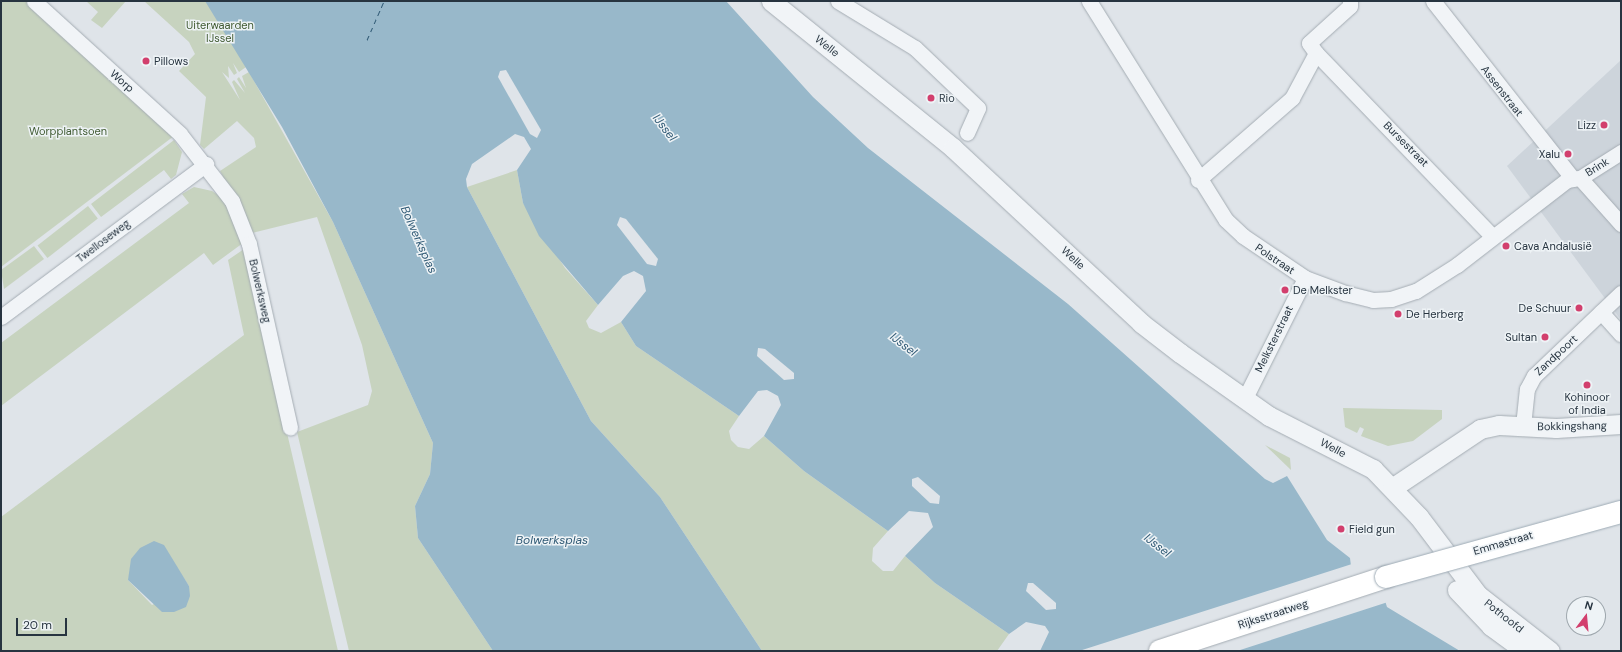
<!DOCTYPE html>
<html>
<head>
<meta charset="utf-8">
<style>
	body { margin:0 }
	#map { position:relative; width:1622px; height:652px; overflow:hidden; background:#dfe4e9; font-family:"DM Sans",sans-serif }
	div>[style] { position:absolute }
	[style*='--x'] { left:calc(var(--x)*1px); top:calc(var(--y)*1px); width:calc(var(--w)*1px); rotate:calc(var(--a)*1deg) }
	.built>* { inset:0; background:#cdd4db }
	.green>* { inset:0; background:#c7d3bf; transform-origin:0 0 }
	.water>* { inset:0; background:#98b8ca }
	.pier>* { inset:0; background:#dfe4e9 }
	.ferry>* { height:1px; margin-top:-0.5px; transform-origin:0; background:repeating-linear-gradient(90deg,#305a75 0 5px,transparent 0 9px) }
	.roads { filter:drop-shadow(0 0 1px #a4acb3) drop-shadow(0 0 1px #a4acb3) }
	.minor>* { height:15px; margin:-7.5px; padding:0 7.5px; transform-origin:7.5px; border-radius:7.5px; background:#f1f4f7 }
	.tertiary>* { height:19px; margin:-9.5px; padding:0 9.5px; transform-origin:9.5px; border-radius:9.5px; background:#f1f4f7 }
	.primary>* { height:22px; margin:-11px; padding:0 11px; transform-origin:11px; border-radius:11px; background:#fff }
	.bridges { filter:drop-shadow(0 0 1px #9eabb5) drop-shadow(0 0 1px #9eabb5) }
	.primary-bridge>* { height:22px; margin:-11px; padding:0 11px; transform-origin:11px; border-radius:11px; background:#fff }
	.dots>* { width:11px; height:11px; translate:-50% -50%; box-sizing:border-box; border:2px solid #eef3f6; border-radius:50% }
	span { translate:-50% -50%; white-space:nowrap; text-align:center; line-height:1.15; -webkit-text-stroke:3px #eef3f6; paint-order:stroke }
	.park-label { font-size:11px; color:#425c34 }
	.street-label { font-size:11px; color:#273440 }
	.poi-label { font-size:11px; color:#273440 }
	.left { translate:0 -50%; text-align:left }
	.right { translate:-100% -50%; text-align:right }
	.water-label { font-size:12px; color:#305a75; font-style:italic }
	.frame { position:absolute; inset:0; border:2px solid #273440; pointer-events:none }
	.north { position:absolute; left:1566px; top:596px; width:40px; height:40px; box-sizing:border-box; background:#eef3f6; border:1px solid #9ea7ad; border-radius:50%; rotate:16deg; font-size:11px; font-weight:700; line-height:16px; text-align:center; color:#273440 }
	.north::after { content:''; display:block; margin:auto; width:14px; height:18px; background:#d23f6d; clip-path:polygon(50% 0,100% 100%,50% 72%,0 100%) }
	.scale { position:absolute; left:16px; top:618px; width:51px; height:18px; box-sizing:border-box; border:2px solid #273440; border-top:0; padding-left:5px; font-size:12px; line-height:14px; white-space:nowrap; color:#273440; -webkit-text-stroke:3px #eef3f6; paint-order:stroke }
</style>
</head>
<body>
<div id="map">
	<div class="built">
		<div style="clip-path:polygon(1621px 60px,1621px 320px,1507px 166px)"></div>
	</div>
	<div class="green">
		<div style="clip-path:polygon(1px 1px,28px 1px,174px 136px,1px 267px)"></div>
		<div style="clip-path:polygon(86px 1px,126px 1px,102px 28px,91px 20px,98px 12px)"></div>
		<div style="clip-path:polygon(144px 1px,378px 1px,240px 57px,246px 67px,239px 72px,233px 63px,237px 73px,234px 75px,228px 66px,229px 78px,222px 72px,240px 100px,232px 82px,234px 80px,245px 93px,237px 79px,239px 77px,246px 88px,242px 76px,249px 72px,333px 222px,433px 443px,430px 474px,415px 506px,418px 538px,493px 651px,349px 651px,297px 432px,368px 405px,372px 391px,362px 345px,317px 217px,252px 233px,220px 171px,256px 147px,254px 138px,237px 121px,204px 149px,200px 145px,206px 97px,179px 71px,195px 54px,189px 42px)"></div>
		<div style="clip-path:polygon(174px 140px,182px 152px,176px 175px,171px 179px,164px 170px,101px 217px,91px 204px)"></div>
		<div style="clip-path:polygon(517px 170px,523px 203px,565px 268px,598px 305px,586px 321px,589px 328px,601px 333px,621px 322px,636px 346px,739px 416px,729px 431px,731px 440px,738px 447px,749px 449px,764px 436px,804px 471px,888px 531px,873px 548px,872px 561px,883px 571px,893px 571px,905px 556px,935px 583px,1009px 634px,997px 651px,762px 651px,660px 497px,591px 421px,467px 187px)"></div>
		<div style="clip-path:polygon(194px 187px,212px 191px,224px 199px,243px 243px,213px 265px,204px 253px,1px 406px,1px 343px,189px 203px,182px 194px)"></div>
		<div style="left:88px;top:206px;width:16px;height:64px;rotate:52deg"></div>
		<div style="clip-path:polygon(34px 246px,44px 259px,4px 289px,1px 270px)"></div>
		<div style="clip-path:polygon(evenodd,244px 249px,338px 651px,1px 651px,1px 517px,244px 335px,228px 260px,244px 249px,181px 574px,189px 586px,152px 605px,128px 580px,181px 574px)"></div>
		<div style="clip-path:polygon(1343px 408px,1442px 410px,1442px 419px,1413px 441px,1388px 446px,1361px 436px,1364px 429px,1360px 427px,1357px 433px,1345px 427px)"></div>
		<div style="clip-path:polygon(1265px 445px,1290px 458px,1291px 470px)"></div>
	</div>
	<div class="water">
		<div style="clip-path:polygon(205px 1px,726px 1px,813px 97px,868px 148px,1068px 304px,1265px 479px,1273px 483px,1287px 476px,1327px 540px,1350px 558px,1351px 566px,1379px 582px,1387px 607px,1460px 651px,1040px 651px,1049px 632px,1045px 626px,1026px 622px,1009px 634px,935px 583px,905px 556px,933px 527px,928px 513px,909px 511px,888px 531px,804px 471px,764px 436px,781px 405px,778px 396px,767px 390px,758px 391px,739px 416px,636px 346px,621px 322px,646px 291px,643px 276px,634px 271px,623px 276px,598px 305px,539px 236px,523px 203px,517px 170px,531px 149px,524px 137px,515px 134px,472px 164px,466px 179px,467px 187px,591px 421px,660px 497px,762px 651px,493px 651px,418px 538px,415px 506px,430px 474px,433px 443px,333px 222px,282px 127px)"></div>
		<div style="clip-path:polygon(154px 541px,164px 545px,189px 586px,190px 596px,186px 607px,174px 612px,162px 612px,128px 580px,131px 559px,140px 548px)"></div>
	</div>
	<div class="pier">
		<div style="clip-path:polygon(506px 70px,541px 130px,537px 138px,530px 134px,498px 77px,500px 71px)"></div>
		<div style="clip-path:polygon(620px 217px,626px 219px,658px 259px,656px 266px,647px 264px,617px 225px)"></div>
		<div style="clip-path:polygon(758px 348px,765px 349px,794px 373px,794px 379px,784px 380px,757px 356px)"></div>
		<div style="clip-path:polygon(918px 477px,940px 496px,939px 504px,930px 503px,912px 486px,912px 479px)"></div>
		<div style="clip-path:polygon(1352px 564px,1366px 564px,1372px 579px,1381px 581px,1388px 602px,1237px 651px,1079px 651px)"></div>
		<div style="clip-path:polygon(1028px 583px,1033px 583px,1056px 603px,1056px 609px,1046px 610px,1026px 591px)"></div>
	</div>
	<div class="ferry">
		<div style="--x:367;--y:40;--w:43;--a:-66.4"></div>
	</div>
	<div class="roads">
		<div class="minor">
			<div style="--x:34;--y:1;--w:197;--a:42.3"></div>
			<div style="--x:180;--y:134;--w:85;--a:52.2"></div>
			<div style="--x:232;--y:201;--w:46;--a:68.4"></div>
			<div style="--x:249;--y:244;--w:188;--a:77.4"></div>
			<div style="--x:838;--y:1;--w:90;--a:31.4"></div>
			<div style="--x:915;--y:48;--w:87;--a:43.6"></div>
			<div style="--x:978;--y:108;--w:27;--a:114"></div>
			<div style="--x:1089;--y:1;--w:258;--a:58"></div>
			<div style="--x:1226;--y:220;--w:23;--a:43"></div>
			<div style="--x:1243;--y:236;--w:75;--a:34.1"></div>
			<div style="--x:1305;--y:278;--w:43;--a:20.6"></div>
			<div style="--x:1345;--y:293;--w:29;--a:14"></div>
			<div style="--x:1373;--y:300;--w:18;--a:-3"></div>
			<div style="--x:1391;--y:299;--w:26;--a:-18"></div>
			<div style="--x:1416;--y:291;--w:49;--a:-32.4"></div>
			<div style="--x:1457;--y:265;--w:139;--a:-37.7"></div>
			<div style="--x:1567;--y:180;--w:13;--a:-9"></div>
			<div style="--x:1580;--y:178;--w:49;--a:-32.4"></div>
			<div style="--x:1433;--y:1;--w:226;--a:51.8"></div>
			<div style="--x:1316;--y:53;--w:12;--a:-125"></div>
			<div style="--x:1309;--y:43;--w:55;--a:-42.1"></div>
			<div style="--x:1350;--y:6;--w:5;--a:-90"></div>
			<div style="--x:1580;--y:178;--w:62;--a:48.3"></div>
			<div style="--x:1198;--y:180;--w:125;--a:-41.1"></div>
			<div style="--x:1292;--y:98;--w:51;--a:-61.9"></div>
			<div style="--x:1316;--y:53;--w:255;--a:46.1"></div>
			<div style="--x:1601;--y:312;--w:30;--a:48"></div>
			<div style="--x:1;--y:317;--w:256;--a:-36.7"></div>
			<div style="--x:1244;--y:400;--w:136;--a:-63.4"></div>
			<div style="--x:1523;--y:426;--w:37;--a:-84"></div>
			<div style="--x:1527;--y:389;--w:15;--a:-62"></div>
			<div style="--x:1534;--y:376;--w:120;--a:-43.7"></div>
		</div>
		<div class="tertiary">
			<div style="--x:771;--y:1;--w:234;--a:38.9"></div>
			<div style="--x:953;--y:148;--w:257;--a:42.9"></div>
			<div style="--x:1141;--y:323;--w:49;--a:37.6"></div>
			<div style="--x:1180;--y:353;--w:109;--a:35.3"></div>
			<div style="--x:1269;--y:416;--w:117;--a:27"></div>
			<div style="--x:1373;--y:469;--w:66;--a:46.2"></div>
			<div style="--x:1419;--y:517;--w:98;--a:52.9"></div>
			<div style="--x:1478;--y:595;--w:91;--a:37.9"></div>
			<div style="--x:1392;--y:488;--w:106;--a:-33.8"></div>
			<div style="--x:1480;--y:429;--w:19;--a:-12"></div>
			<div style="--x:1499;--y:425;--w:57;--a:3"></div>
			<div style="--x:1556;--y:428;--w:65;--a:-3.5"></div>
			<div style="--x:1457;--y:590;--w:50;--a:46.6"></div>
			<div style="--x:1491;--y:626;--w:42;--a:36.3"></div>
		</div>
		<div class="primary">
			<div style="--x:1160;--y:651;--w:238;--a:-18.1"></div>
		</div>
	</div>
	<div class="bridges">
		<div class="primary-bridge">
			<div style="--x:1386;--y:577;--w:244;--a:-15.5"></div>
		</div>
	</div>
	<div class="dots">
		<div style="left:146px;top:61px;background:#d23f6d"></div>
		<div style="left:931px;top:98px;background:#d23f6d"></div>
		<div style="left:1604px;top:125px;background:#d23f6d"></div>
		<div style="left:1568px;top:154px;background:#d23f6d"></div>
		<div style="left:1506px;top:246px;background:#d23f6d"></div>
		<div style="left:1285px;top:290px;background:#d23f6d"></div>
		<div style="left:1579px;top:308px;background:#d23f6d"></div>
		<div style="left:1398px;top:314px;background:#d23f6d"></div>
		<div style="left:1545px;top:337px;background:#d23f6d"></div>
		<div style="left:1587px;top:385px;background:#d23f6d"></div>
		<div style="left:1341px;top:529px;background:#d23f6d"></div>
	</div>
	<div class="park-label">
		<span style="left:220px;top:32px">Uiterwaarden<br>IJssel</span>
		<span style="left:68px;top:131px">Worpplantsoen</span>
	</div>
	<div class="street-label">
		<span style="left:827px;top:46px;rotate:38deg">Welle</span>
		<span style="left:122px;top:81px;rotate:41deg">Worp</span>
		<span style="left:1502px;top:91px;rotate:52deg">Assenstraat</span>
		<span style="left:1406px;top:144px;rotate:45deg">Bursestraat</span>
		<span style="left:1597px;top:167px;rotate:-32deg">Brink</span>
		<span style="left:103px;top:241px;rotate:-37deg">Twelloseweg</span>
		<span style="left:1073px;top:258px;rotate:43deg">Welle</span>
		<span style="left:1275px;top:259px;rotate:34deg">Polstraat</span>
		<span style="left:260px;top:291px;rotate:77deg">Bolwerksweg</span>
		<span style="left:1274px;top:339px;rotate:-64deg">Melksterstraat</span>
		<span style="left:1556px;top:355px;rotate:-43deg">Zandpoort</span>
		<span style="left:1572px;top:426px;rotate:-1deg">Bokkingshang</span>
		<span style="left:1333px;top:448px;rotate:28deg">Welle</span>
		<span style="left:1503px;top:543px;rotate:-16deg">Emmastraat</span>
		<span style="left:1273px;top:614px;rotate:-18deg">Rijksstraatweg</span>
		<span style="left:1504px;top:616px;rotate:38deg">Pothoofd</span>
	</div>
	<div class="poi-label">
		<span class="left" style="left:154px;top:61px">Pillows</span>
		<span class="left" style="left:939px;top:98px">Rio</span>
		<span class="right" style="left:1596px;top:125px">Lizz</span>
		<span class="right" style="left:1560px;top:154px">Xalu</span>
		<span class="left" style="left:1514px;top:246px">Cava Andalusië</span>
		<span class="left" style="left:1293px;top:290px">De Melkster</span>
		<span class="right" style="left:1571px;top:308px">De Schuur</span>
		<span class="left" style="left:1406px;top:314px">De Herberg</span>
		<span class="right" style="left:1537px;top:337px">Sultan</span>
		<span style="left:1587px;top:404px">Kohinoor<br>of India</span>
		<span class="left" style="left:1349px;top:529px">Field gun</span>
	</div>
	<div class="water-label">
		<span style="left:664px;top:128px;rotate:52deg">IJssel</span>
		<span style="left:418px;top:240px;rotate:66deg">Bolwerksplas</span>
		<span style="left:903px;top:345px;rotate:38deg">IJssel</span>
		<span style="left:552px;top:541px">Bolwerksplas</span>
		<span style="left:1157px;top:546px;rotate:38deg">IJssel</span>
	</div>
	<div class="frame"></div>
	<div class="north">N</div>
	<div class="scale">20 m</div>
</div>
</body>
</html>
